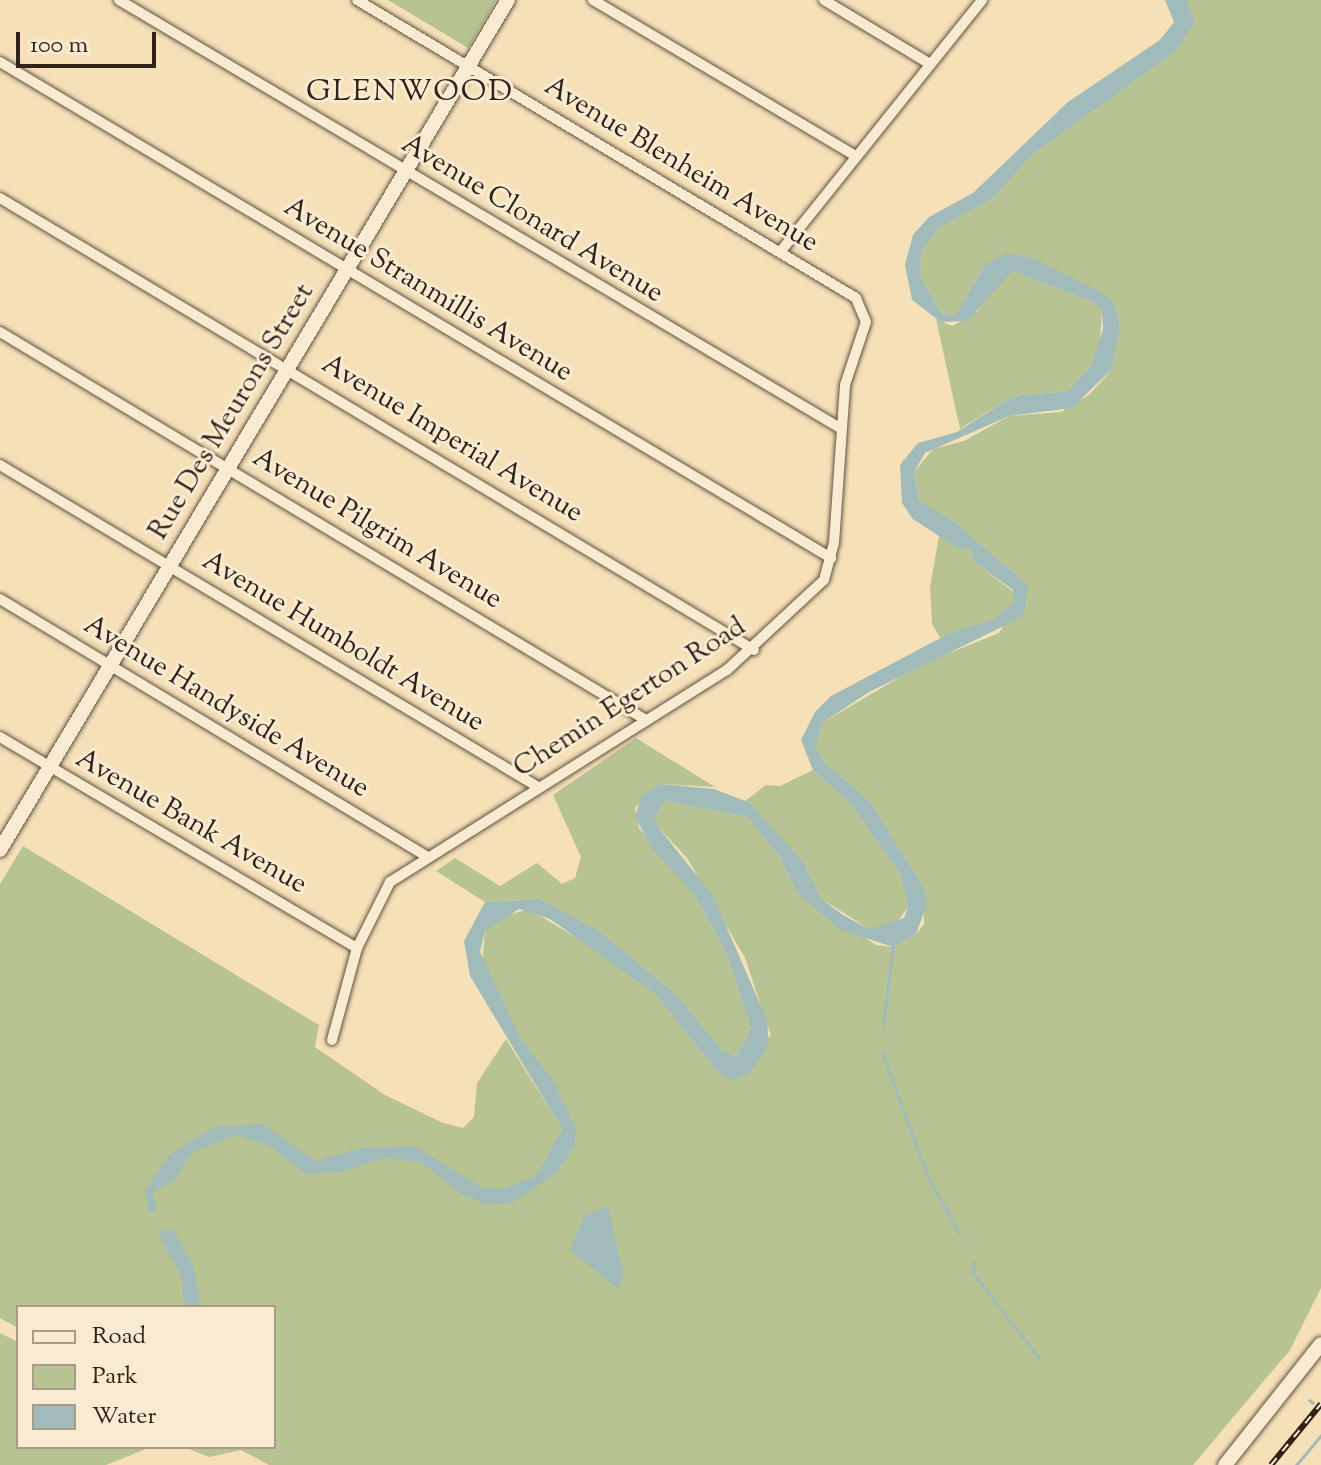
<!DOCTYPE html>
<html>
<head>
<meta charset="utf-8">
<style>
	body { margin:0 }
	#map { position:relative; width:1321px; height:1465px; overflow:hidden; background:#f5e0b8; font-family:"Sorts Mill Goudy",serif }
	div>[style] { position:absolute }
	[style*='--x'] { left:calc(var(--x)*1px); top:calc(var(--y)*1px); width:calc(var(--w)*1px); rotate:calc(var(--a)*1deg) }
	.green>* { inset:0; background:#b8c392 }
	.water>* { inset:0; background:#a0bbb9 }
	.stream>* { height:3px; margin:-1.5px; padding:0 1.5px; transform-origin:1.5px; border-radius:1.5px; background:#a0bbb9 }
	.roads { filter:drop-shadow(0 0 2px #615241) drop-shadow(0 0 2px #615241) }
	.street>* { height:10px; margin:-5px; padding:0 5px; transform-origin:5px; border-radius:5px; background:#f8ebd1 }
	.secondary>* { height:14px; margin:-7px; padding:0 7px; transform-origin:7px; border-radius:7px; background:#f8ebd1 }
	.rail>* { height:6px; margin-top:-3px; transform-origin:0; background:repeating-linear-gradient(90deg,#f8ebd1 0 9px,#302219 0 18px); box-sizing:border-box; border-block:2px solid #302219 }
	span { translate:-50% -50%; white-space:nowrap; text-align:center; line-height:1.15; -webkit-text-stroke:6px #f8ebd1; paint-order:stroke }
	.street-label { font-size:28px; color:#302219 }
	.neighbourhood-label { font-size:30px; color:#302219; letter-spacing:2px }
	.legend { position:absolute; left:16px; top:1305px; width:260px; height:144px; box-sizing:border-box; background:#f8ebd1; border:2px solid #a89b87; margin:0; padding:10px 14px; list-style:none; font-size:24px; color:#302219 }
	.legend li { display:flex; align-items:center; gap:16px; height:40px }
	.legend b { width:40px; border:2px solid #a89b87 }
	.scale { position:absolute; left:16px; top:32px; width:140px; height:36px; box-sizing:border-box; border:4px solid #302219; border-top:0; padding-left:10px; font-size:24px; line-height:28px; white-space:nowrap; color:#302219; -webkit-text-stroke:6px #f8ebd1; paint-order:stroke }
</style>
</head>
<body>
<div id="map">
	<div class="green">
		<div style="clip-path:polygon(388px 0,496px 0,468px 48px)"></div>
		<div style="clip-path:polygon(1186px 0,1321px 0,1321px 1288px,1290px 1350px,1193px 1465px,269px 1465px,241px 1450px,209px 1457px,184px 1447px,274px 1447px,274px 1307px,18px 1307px,18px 1328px,0 1318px,0 884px,23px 846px,319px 1025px,315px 1047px,385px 1095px,443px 1123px,463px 1128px,474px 1117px,477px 1083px,506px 1039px,562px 1129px,536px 1175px,517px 1184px,533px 1188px,557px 1173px,574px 1148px,574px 1133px,553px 1079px,520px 1037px,482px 967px,485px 931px,498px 918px,529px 909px,606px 956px,655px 994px,717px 1071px,771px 1036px,745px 958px,687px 858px,659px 828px,655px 817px,665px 801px,747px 817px,777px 853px,797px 893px,876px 945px,893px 947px,916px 934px,924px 924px,923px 886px,870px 801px,823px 761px,816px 747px,822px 723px,922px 664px,999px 633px,1028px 585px,955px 522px,919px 500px,914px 472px,933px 449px,964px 441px,1009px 416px,1061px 412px,1090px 394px,1112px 369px,1120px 325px,1115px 304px,1033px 258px,985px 265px,955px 316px,941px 313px,920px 275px,922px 251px,938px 228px,993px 199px,1032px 155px,1175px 52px)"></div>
		<div style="clip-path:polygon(1012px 271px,1095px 303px,1102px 311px,1100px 341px,1092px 364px,1068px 391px,1013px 396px,960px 429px,936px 319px,952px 326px,978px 311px,999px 278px)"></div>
		<div style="clip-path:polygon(939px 536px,960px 550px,970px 548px,974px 562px,1015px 593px,1015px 602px,995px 619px,941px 639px,932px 624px,930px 587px)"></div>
		<div style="clip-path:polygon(636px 738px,715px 787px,661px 784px,635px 808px,639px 828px,696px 897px,727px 955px,751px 1029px,736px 1056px,722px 1050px,678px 996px,601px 932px,541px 899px,485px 902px,436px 871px,455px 858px,500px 886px,537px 863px,562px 884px,575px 878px,581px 857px,553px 795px)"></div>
		<div style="clip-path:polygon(813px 770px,850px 803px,900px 874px,908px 907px,895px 925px,869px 929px,822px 899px,802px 860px,745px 801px,766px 785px,780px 786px)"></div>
		<div style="clip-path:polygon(0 1333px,18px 1342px,18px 1447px,151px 1447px,106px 1465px,0 1465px)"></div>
	</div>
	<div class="water">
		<div style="clip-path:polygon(1165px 0,1186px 0,1195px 22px,1175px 52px,1032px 155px,993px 199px,938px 228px,922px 251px,920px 275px,941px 313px,955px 316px,985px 265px,1006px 253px,1033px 258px,1101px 292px,1115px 304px,1120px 326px,1112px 369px,1072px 408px,1009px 416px,925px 453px,914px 472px,919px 500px,955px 522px,1028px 585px,1024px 616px,869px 692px,822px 723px,816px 747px,823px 761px,870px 801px,923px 886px,927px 904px,916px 934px,893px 947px,841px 930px,797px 893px,777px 853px,747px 817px,665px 801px,655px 817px,659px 828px,713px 896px,767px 1020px,769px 1044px,750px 1073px,732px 1080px,717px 1071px,655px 994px,550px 919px,519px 909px,485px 931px,480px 952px,520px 1037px,553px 1079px,576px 1129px,574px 1148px,557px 1173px,514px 1202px,489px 1205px,461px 1194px,420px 1162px,384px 1158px,341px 1172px,306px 1174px,270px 1146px,237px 1135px,191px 1153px,175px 1180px,153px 1193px,157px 1212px,149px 1213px,145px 1190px,169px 1155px,214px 1127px,263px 1124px,316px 1161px,361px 1148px,415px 1146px,483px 1188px,503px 1189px,536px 1175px,562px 1129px,470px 976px,464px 941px,485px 902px,541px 899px,601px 932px,678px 996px,722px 1050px,736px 1056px,751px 1029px,727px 955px,696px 897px,653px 850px,635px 817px,642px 795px,661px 784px,714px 789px,748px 802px,802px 860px,822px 899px,843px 915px,869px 929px,904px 918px,908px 907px,900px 874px,850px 803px,813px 770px,801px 740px,815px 712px,831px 696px,950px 633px,995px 619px,1014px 602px,1013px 590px,974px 562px,970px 548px,960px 550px,913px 519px,902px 503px,900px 465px,918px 443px,957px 432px,1013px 396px,1068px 391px,1092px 364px,1103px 329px,1102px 311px,1095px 303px,1012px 271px,968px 321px,941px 322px,912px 300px,905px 265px,913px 235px,929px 217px,973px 193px,1068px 102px,1160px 40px,1174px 22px)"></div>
		<div style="clip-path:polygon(608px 1206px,623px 1272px,619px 1289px,569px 1250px,585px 1215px)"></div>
		<div style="clip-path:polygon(163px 1228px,175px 1232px,194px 1267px,200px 1307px,185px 1307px,180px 1272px,158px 1235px)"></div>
	</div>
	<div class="stream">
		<div style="--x:883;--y:1025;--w:80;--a:-82.8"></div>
		<div style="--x:882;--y:1052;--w:131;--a:69.9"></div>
		<div style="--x:927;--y:1175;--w:68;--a:61.2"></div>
		<div style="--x:974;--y:1261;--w:12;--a:95"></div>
		<div style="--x:973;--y:1273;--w:108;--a:52.2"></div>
		<div style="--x:1309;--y:1400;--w:5;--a:37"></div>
		<div style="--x:1296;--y:1465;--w:39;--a:-50"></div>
	</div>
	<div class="roads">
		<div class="street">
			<div style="--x:119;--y:0;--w:838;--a:30.69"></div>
			<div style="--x:593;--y:0;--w:306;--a:30.7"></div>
			<div style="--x:824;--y:0;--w:124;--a:31.1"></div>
			<div style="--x:0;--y:62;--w:968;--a:30.83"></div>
			<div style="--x:0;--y:198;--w:879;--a:30.94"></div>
			<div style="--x:781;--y:251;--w:322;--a:-51.3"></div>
			<div style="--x:0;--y:332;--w:754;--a:30.99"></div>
			<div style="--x:0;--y:465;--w:627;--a:30.9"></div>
			<div style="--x:0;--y:599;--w:499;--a:31.1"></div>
			<div style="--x:0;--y:737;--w:415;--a:30.6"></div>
			<div style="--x:332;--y:1040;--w:95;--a:-74.8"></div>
			<div style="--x:357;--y:948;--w:74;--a:-63.4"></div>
			<div style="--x:390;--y:882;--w:398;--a:-32.2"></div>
			<div style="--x:727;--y:670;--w:132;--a:-42.9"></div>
			<div style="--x:824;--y:580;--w:38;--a:-75"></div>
			<div style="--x:834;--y:543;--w:158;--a:-86"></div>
			<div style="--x:845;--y:385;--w:66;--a:-71.6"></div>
			<div style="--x:866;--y:322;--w:26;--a:-113"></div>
			<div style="--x:856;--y:298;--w:581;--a:-149.15"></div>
		</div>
		<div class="secondary">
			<div style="--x:0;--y:850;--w:990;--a:-59.14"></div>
			<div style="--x:1225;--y:1465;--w:154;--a:-51.6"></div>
		</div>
	</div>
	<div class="rail">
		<div style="--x:1271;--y:1465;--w:79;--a:-50.7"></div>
	</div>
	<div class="street-label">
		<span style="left:681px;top:165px;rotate:31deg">Avenue Blenheim Avenue</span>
		<span style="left:532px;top:219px;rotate:31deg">Avenue Clonard Avenue</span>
		<span style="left:428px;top:290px;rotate:31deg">Avenue Stranmillis Avenue</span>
		<span style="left:232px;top:412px;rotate:-59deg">Rue Des Meurons Street</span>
		<span style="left:452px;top:439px;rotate:31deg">Avenue Imperial Avenue</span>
		<span style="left:377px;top:529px;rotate:31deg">Avenue Pilgrim Avenue</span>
		<span style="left:343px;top:642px;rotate:31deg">Avenue Humboldt Avenue</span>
		<span style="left:630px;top:698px;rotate:-33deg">Chemin Egerton Road</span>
		<span style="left:226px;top:707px;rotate:31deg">Avenue Handyside Avenue</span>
		<span style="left:191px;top:822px;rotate:30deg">Avenue Bank Avenue</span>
	</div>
	<div class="neighbourhood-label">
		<span style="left:410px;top:93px">GLENWOOD</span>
	</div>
	<ul class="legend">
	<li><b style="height:10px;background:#f8ebd1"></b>Road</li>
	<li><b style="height:22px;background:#b8c392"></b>Park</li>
	<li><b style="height:22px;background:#a0bbb9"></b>Water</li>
	</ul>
	<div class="scale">100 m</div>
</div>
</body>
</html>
